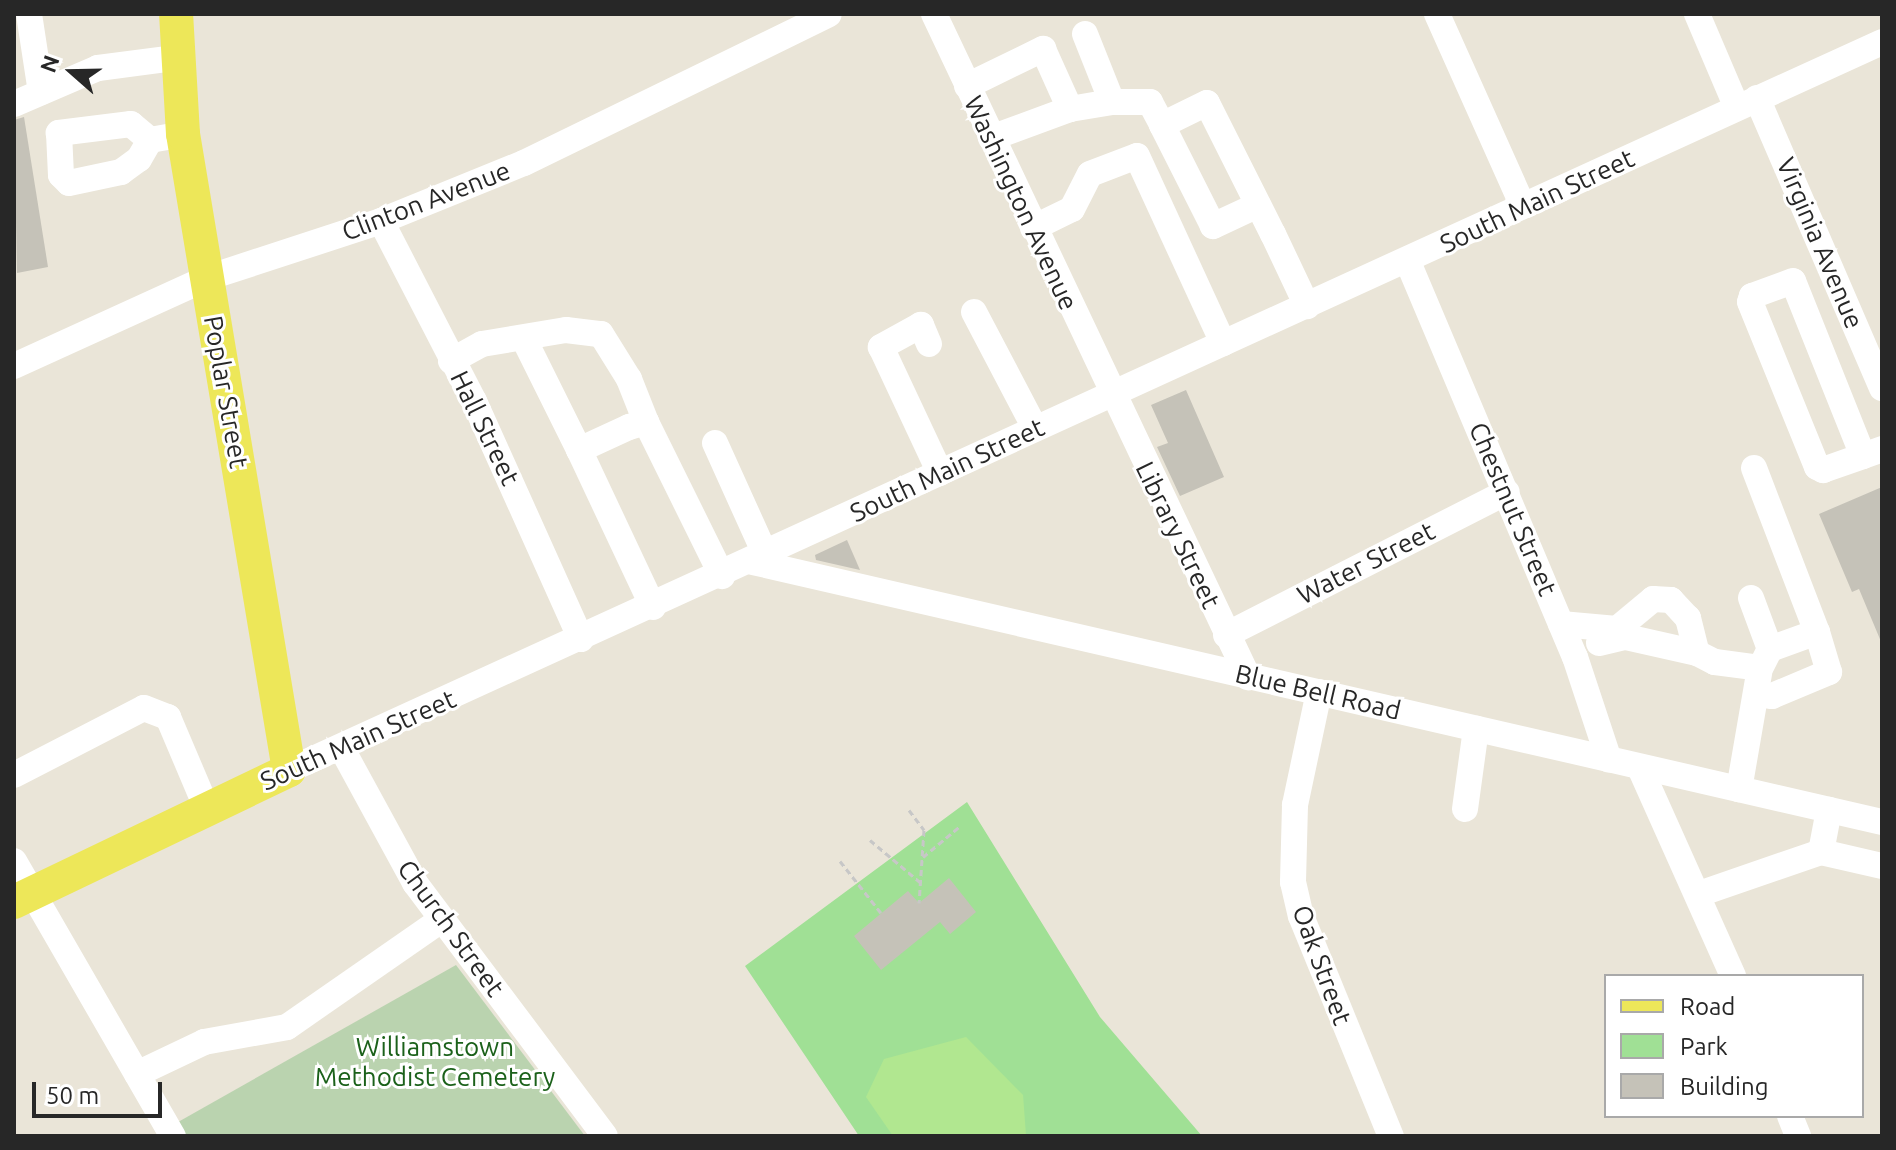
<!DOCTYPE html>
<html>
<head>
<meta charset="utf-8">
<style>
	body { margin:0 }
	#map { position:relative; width:1896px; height:1150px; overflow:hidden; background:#eae5d8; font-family:Ubuntu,sans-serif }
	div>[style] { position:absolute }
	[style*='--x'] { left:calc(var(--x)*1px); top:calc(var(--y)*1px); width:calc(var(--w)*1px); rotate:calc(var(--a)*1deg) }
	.green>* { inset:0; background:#a0e095 }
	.cemetery>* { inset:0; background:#bad3af }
	.pitch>* { inset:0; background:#b1e790 }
	.building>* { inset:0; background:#c5c2b8 }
	.path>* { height:3px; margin-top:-1.5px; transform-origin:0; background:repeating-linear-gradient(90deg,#c7c7c7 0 6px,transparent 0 10px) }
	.minor>* { height:26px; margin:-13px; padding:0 13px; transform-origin:13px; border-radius:13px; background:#fff }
	.major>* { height:34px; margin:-17px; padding:0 17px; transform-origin:17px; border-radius:17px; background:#ede759 }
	span { translate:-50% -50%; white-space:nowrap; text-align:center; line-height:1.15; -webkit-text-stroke:6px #fff; paint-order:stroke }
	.street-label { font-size:26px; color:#272727 }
	.park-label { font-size:26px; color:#1b611a }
	.frame { position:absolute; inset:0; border:16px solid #272727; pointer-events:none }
	.legend { position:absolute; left:1604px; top:974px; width:260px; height:144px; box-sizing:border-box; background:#fff; border:2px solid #a9a9a9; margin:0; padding:10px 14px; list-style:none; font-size:24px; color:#272727 }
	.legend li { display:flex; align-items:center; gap:16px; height:40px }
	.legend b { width:40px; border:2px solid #a9a9a9 }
	.north { position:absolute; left:32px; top:32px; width:80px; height:80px; -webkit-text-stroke:6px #fff; paint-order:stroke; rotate:290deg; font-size:22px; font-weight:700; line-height:32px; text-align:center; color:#272727 }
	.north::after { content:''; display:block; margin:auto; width:28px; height:36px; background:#272727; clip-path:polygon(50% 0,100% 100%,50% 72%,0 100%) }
	.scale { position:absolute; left:32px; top:1082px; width:130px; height:36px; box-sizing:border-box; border:4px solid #272727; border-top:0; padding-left:10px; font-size:24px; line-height:28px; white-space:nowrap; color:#272727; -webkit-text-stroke:6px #fff; paint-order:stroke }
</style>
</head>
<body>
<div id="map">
	<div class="green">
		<div style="clip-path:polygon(967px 802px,1100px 1017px,1202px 1136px,859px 1136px,745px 966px)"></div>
	</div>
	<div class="cemetery">
		<div style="clip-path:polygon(456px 965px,585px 1136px,177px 1136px,171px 1126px)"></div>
	</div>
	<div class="pitch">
		<div style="clip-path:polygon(966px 1037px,1023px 1095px,1026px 1136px,893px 1136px,866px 1097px,884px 1059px)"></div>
	</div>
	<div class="building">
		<div style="clip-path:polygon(24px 117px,48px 267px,17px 273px,14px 120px)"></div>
		<div style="clip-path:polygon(1186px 390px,1224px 477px,1180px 496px,1157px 447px,1168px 443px,1151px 405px)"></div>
		<div style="clip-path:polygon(1882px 487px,1882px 644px,1859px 589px,1852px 592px,1819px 514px)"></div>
		<div style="clip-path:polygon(847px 540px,860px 570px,816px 560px,815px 555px)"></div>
		<div style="clip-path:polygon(949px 878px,976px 912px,950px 934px,940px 922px,881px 970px,854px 936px,908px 891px,919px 903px)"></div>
	</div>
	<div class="path">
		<div style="--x:909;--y:810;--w:25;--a:53"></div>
		<div style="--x:924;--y:830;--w:73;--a:93.9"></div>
		<div style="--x:870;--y:840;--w:67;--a:40.1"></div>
		<div style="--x:923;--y:857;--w:47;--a:-39.8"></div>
		<div style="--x:840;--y:861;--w:66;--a:51.7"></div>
	</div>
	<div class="minor">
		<div style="--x:29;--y:14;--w:79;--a:81.3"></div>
		<div style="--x:934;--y:14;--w:734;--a:64.66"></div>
		<div style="--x:1437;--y:14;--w:210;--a:65.9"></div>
		<div style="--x:1697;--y:14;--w:102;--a:66.9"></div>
		<div style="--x:1085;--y:34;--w:73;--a:68.3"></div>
		<div style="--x:1112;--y:102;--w:38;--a:0"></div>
		<div style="--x:1150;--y:102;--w:26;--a:62"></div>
		<div style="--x:967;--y:86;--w:85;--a:-26"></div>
		<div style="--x:1043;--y:49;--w:66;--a:65.8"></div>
		<div style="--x:1070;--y:109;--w:43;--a:-9.5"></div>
		<div style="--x:1757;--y:98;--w:316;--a:66.7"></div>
		<div style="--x:14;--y:104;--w:91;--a:-23.2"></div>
		<div style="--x:98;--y:68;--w:78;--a:-7.4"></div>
		<div style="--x:991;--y:138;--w:84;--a:-20.2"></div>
		<div style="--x:150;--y:140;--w:25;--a:-140"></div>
		<div style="--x:131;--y:124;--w:73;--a:172.9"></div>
		<div style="--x:59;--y:133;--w:42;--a:87.3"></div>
		<div style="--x:61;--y:175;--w:11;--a:45"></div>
		<div style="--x:69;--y:183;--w:53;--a:-11.9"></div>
		<div style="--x:121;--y:172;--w:22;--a:-36"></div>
		<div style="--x:139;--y:159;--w:22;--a:-60"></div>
		<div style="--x:150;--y:140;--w:34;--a:-10"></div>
		<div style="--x:1258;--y:205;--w:50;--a:155"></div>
		<div style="--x:1213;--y:226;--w:113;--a:-116.8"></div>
		<div style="--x:1162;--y:125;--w:50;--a:-26.1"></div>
		<div style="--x:1207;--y:103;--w:147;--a:63.3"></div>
		<div style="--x:1273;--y:234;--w:80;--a:64.7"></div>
		<div style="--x:381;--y:221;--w:203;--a:62.7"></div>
		<div style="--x:474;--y:401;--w:261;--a:65.8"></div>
		<div style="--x:1033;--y:228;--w:43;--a:-26"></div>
		<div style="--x:1072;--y:209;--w:39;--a:-63"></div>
		<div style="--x:1090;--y:174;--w:50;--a:-21"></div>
		<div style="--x:1137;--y:156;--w:206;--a:65.3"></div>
		<div style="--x:1408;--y:262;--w:429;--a:67.1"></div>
		<div style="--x:1575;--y:657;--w:108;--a:71.7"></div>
		<div style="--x:974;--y:312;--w:131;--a:62.3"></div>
		<div style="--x:524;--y:339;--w:124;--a:63.6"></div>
		<div style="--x:929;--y:344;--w:21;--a:-113"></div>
		<div style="--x:921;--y:325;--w:46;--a:151.2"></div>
		<div style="--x:881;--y:347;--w:139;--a:64.9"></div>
		<div style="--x:451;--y:361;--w:35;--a:-29"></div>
		<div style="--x:482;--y:344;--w:85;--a:-9.5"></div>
		<div style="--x:566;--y:330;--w:35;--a:7"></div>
		<div style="--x:601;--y:334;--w:53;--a:58.1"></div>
		<div style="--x:629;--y:379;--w:46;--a:68.4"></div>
		<div style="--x:14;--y:366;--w:212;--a:-24.5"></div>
		<div style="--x:207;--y:278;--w:183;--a:-18.1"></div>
		<div style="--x:381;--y:221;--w:154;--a:-22.1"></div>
		<div style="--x:524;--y:163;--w:339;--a:-26"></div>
		<div style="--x:715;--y:443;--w:124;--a:65.7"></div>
		<div style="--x:1863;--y:456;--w:188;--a:-111.8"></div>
		<div style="--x:1793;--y:281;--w:44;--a:159.9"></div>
		<div style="--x:1752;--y:296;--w:6;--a:108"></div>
		<div style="--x:1750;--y:302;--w:178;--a:67.9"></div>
		<div style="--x:1817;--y:467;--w:7;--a:27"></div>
		<div style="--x:1823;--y:470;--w:42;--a:-19.3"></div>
		<div style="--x:1863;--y:456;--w:20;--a:-20"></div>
		<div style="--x:1754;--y:468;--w:176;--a:69"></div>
		<div style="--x:1817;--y:632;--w:50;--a:160.1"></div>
		<div style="--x:753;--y:562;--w:1159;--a:12.97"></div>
		<div style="--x:1751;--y:598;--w:54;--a:69.6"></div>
		<div style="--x:1770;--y:649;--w:18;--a:117"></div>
		<div style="--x:653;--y:607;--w:174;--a:-115.2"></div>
		<div style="--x:579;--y:450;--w:55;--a:-24.7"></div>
		<div style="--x:629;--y:427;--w:18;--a:-16"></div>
		<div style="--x:646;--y:422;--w:172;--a:63.7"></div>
		<div style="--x:1561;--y:624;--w:56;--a:5.1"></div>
		<div style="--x:1617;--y:629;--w:47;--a:-39.8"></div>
		<div style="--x:1653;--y:599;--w:18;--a:3"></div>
		<div style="--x:1671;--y:600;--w:25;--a:47"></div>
		<div style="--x:1688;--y:618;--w:36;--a:76"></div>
		<div style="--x:1697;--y:653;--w:20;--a:27"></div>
		<div style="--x:1715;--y:662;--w:45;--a:7.6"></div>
		<div style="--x:1760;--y:668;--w:123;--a:99.8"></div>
		<div style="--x:1226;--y:635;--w:315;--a:-27"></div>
		<div style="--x:1599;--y:643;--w:28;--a:-13"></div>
		<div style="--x:1626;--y:637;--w:73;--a:12.7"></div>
		<div style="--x:1319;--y:692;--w:116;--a:102"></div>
		<div style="--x:1295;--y:805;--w:77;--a:91.5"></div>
		<div style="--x:1293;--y:882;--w:35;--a:77"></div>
		<div style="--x:1301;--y:916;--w:238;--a:67.8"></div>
		<div style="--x:1757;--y:694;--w:15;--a:8"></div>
		<div style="--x:1772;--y:696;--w:62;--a:-22.8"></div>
		<div style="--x:1829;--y:672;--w:42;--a:-106.7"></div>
		<div style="--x:342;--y:749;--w:153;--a:61.4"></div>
		<div style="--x:415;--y:883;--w:316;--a:53.1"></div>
		<div style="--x:1640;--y:768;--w:228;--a:65.9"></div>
		<div style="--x:289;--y:770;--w:1751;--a:-24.56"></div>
		<div style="--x:14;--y:775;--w:146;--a:-27.3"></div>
		<div style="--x:144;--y:708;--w:26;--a:21"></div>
		<div style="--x:168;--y:717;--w:100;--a:67"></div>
		<div style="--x:1465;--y:809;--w:81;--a:-82.2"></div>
		<div style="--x:1821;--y:852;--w:63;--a:12.9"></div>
		<div style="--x:14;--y:861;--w:318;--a:60"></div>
		<div style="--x:1699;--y:894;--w:129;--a:-19"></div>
		<div style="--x:1821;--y:852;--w:43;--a:-79.2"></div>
		<div style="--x:137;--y:1074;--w:74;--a:-25.5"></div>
		<div style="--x:204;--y:1042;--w:84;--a:-10.2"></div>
		<div style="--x:287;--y:1027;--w:188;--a:-34.8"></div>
		<div style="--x:1790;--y:1116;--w:22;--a:68"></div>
	</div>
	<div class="major">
		<div style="--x:14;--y:902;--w:305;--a:-25.6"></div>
		<div style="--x:289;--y:770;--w:645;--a:-99.46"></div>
		<div style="--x:183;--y:134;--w:120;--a:-93.3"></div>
	</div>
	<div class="street-label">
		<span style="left:426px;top:201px;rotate:-21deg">Clinton Avenue</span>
		<span style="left:1537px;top:201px;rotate:-25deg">South Main Street</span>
		<span style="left:1021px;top:203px;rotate:65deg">Washington Avenue</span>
		<span style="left:1820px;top:243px;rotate:67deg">Virginia Avenue</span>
		<span style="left:226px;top:392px;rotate:80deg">Poplar Street</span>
		<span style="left:485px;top:428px;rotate:64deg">Hall Street</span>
		<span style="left:947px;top:470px;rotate:-25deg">South Main Street</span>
		<span style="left:1513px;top:509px;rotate:67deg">Chestnut Street</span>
		<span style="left:1178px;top:535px;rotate:64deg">Library Street</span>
		<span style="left:1366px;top:563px;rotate:-27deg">Water Street</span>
		<span style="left:1318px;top:692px;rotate:13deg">Blue Bell Road</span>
		<span style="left:358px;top:740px;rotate:-24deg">South Main Street</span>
		<span style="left:451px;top:928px;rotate:54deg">Church Street</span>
		<span style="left:1322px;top:965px;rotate:70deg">Oak Street</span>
	</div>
	<div class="park-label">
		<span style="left:435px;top:1062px">Williamstown<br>Methodist Cemetery</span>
	</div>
	<div class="frame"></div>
	<ul class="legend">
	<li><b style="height:10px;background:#ede759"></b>Road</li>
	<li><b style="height:22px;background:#a0e095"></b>Park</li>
	<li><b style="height:22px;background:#c5c2b8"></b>Building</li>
	</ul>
	<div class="north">N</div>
	<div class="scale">50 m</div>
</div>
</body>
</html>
